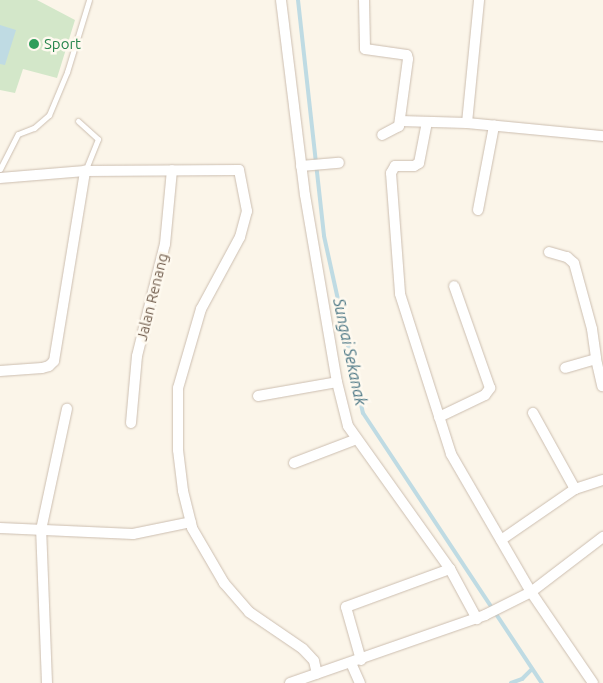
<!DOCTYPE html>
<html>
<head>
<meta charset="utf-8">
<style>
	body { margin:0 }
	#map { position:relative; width:603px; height:683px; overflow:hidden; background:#fbf5e9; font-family:Ubuntu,sans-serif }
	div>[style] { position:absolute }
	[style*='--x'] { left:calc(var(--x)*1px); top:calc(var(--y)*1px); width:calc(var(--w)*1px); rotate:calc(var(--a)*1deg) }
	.green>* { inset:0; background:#d3e7c9 }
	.water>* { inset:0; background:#bfdbe3 }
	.stream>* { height:4px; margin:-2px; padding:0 2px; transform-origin:2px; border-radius:2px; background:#bfdbe3 }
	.roads { filter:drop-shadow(0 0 1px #ccbeb0) drop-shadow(0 0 1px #ccbeb0) }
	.service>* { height:5px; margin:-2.5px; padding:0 2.5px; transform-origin:2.5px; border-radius:2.5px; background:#fff }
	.minor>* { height:10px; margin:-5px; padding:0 5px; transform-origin:5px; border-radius:5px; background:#fff }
	.dots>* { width:14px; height:14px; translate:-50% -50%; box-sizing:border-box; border:2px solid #fef9ef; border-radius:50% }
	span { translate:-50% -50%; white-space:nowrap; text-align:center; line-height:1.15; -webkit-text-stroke:5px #fef9ef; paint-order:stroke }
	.leisure-label { font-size:15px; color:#27864d }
	.left { translate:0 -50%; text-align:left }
	.street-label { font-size:15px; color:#735f4f }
	.water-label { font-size:16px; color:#4b7684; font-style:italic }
</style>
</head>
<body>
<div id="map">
	<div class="green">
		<div style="clip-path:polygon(0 0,37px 0,75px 20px,57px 78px,23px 69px,15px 93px,0 90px)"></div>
	</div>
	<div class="water">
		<div style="clip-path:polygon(0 25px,16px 30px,5px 65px,0 64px)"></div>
	</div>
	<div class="stream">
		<div style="--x:298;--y:0;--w:237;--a:83.7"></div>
		<div style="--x:324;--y:236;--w:181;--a:77.6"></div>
		<div style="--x:363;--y:413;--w:324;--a:56.5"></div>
		<div style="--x:511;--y:683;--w:12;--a:-20"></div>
		<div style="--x:522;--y:679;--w:14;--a:-45"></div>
	</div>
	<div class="roads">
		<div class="service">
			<div style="--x:78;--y:121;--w:27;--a:42"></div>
			<div style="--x:98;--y:139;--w:35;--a:112"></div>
			<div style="--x:0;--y:169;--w:39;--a:-63"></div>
			<div style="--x:18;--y:134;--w:17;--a:-21"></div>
			<div style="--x:34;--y:128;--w:20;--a:-41"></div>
			<div style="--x:49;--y:115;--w:47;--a:-67.3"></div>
			<div style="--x:67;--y:72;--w:75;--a:-73"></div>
		</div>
		<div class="minor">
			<div style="--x:281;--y:0;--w:196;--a:83"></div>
			<div style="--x:305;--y:195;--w:190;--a:80.3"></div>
			<div style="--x:337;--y:382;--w:45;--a:76"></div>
			<div style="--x:348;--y:426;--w:176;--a:54.5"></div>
			<div style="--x:450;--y:569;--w:57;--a:61.6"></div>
			<div style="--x:364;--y:0;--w:49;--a:88.8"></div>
			<div style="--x:365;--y:49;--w:42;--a:8.1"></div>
			<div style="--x:407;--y:55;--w:4;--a:76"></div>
			<div style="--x:408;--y:59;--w:68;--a:97.7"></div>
			<div style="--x:399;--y:126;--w:19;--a:152"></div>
			<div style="--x:400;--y:121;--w:67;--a:1.7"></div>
			<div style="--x:467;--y:123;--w:137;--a:5.5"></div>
			<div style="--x:427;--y:122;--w:42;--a:101"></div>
			<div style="--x:419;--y:163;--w:6;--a:149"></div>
			<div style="--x:414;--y:166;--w:19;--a:180"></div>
			<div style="--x:395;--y:166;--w:8;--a:120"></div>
			<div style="--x:391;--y:173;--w:121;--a:85.7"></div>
			<div style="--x:400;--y:294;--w:168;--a:72.3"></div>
			<div style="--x:451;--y:454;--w:160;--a:59.9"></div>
			<div style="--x:531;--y:592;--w:110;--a:55.7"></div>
			<div style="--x:467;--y:123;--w:124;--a:-84.4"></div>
			<div style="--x:301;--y:166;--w:38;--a:-5"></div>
			<div style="--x:0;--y:178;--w:85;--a:-4.7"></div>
			<div style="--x:85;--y:171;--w:154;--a:-0.4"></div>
			<div style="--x:239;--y:170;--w:42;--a:79"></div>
			<div style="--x:247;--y:211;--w:27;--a:105"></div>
			<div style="--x:240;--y:237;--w:82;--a:118.4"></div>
			<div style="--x:201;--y:309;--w:82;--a:106.2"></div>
			<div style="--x:178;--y:388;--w:62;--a:90"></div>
			<div style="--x:178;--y:450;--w:41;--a:83"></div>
			<div style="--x:183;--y:491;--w:38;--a:76"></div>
			<div style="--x:192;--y:528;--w:64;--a:59.8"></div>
			<div style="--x:224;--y:583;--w:38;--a:49"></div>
			<div style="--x:249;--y:612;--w:65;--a:34.4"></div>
			<div style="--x:303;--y:649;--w:16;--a:47"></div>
			<div style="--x:314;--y:661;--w:13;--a:77"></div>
			<div style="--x:478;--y:210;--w:86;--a:-79.2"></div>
			<div style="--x:549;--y:252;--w:19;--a:16"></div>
			<div style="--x:567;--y:257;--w:9;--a:41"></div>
			<div style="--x:574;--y:263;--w:68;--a:74.7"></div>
			<div style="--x:592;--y:329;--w:30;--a:82"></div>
			<div style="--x:596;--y:359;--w:32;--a:164"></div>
			<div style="--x:596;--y:359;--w:28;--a:77"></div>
			<div style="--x:0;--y:371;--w:42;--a:-4.1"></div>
			<div style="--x:42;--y:368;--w:7;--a:-16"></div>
			<div style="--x:49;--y:366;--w:7;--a:-45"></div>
			<div style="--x:54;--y:361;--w:193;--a:-80.7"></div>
			<div style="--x:258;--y:396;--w:80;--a:-10"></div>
			<div style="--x:439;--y:417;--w:51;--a:-25.6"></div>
			<div style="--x:485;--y:395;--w:9;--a:-54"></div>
			<div style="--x:490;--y:388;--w:108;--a:-109.4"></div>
			<div style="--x:131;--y:423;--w:67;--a:-84.9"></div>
			<div style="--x:137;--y:356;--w:115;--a:-76"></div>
			<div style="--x:165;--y:244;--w:74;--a:-84.6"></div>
			<div style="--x:294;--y:463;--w:67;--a:-20.9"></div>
			<div style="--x:575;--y:489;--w:29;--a:-18"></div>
			<div style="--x:0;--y:528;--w:133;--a:2.6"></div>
			<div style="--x:133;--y:534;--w:59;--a:-11.7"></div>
			<div style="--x:501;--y:540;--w:90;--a:-34.6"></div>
			<div style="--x:575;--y:489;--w:87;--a:-118.9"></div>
			<div style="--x:361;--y:660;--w:55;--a:-105.8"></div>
			<div style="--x:346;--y:607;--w:111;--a:-20.1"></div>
			<div style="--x:351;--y:663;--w:22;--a:66"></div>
			<div style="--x:47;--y:683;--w:153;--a:-92.2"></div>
			<div style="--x:41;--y:530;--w:124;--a:-77.9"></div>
			<div style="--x:290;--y:683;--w:207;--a:-19.2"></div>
			<div style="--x:485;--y:615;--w:51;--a:-26.6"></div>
			<div style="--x:531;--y:592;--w:91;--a:-37.4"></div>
		</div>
	</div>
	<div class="dots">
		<div style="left:34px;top:44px;background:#2e9e5b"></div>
	</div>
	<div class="leisure-label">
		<span class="left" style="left:44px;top:44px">Sport</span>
	</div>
	<div class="street-label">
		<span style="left:152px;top:297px;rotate:-76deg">Jalan Renang</span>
	</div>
	<div class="water-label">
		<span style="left:350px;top:352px;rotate:78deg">Sungai Sekanak</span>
	</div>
</div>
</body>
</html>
